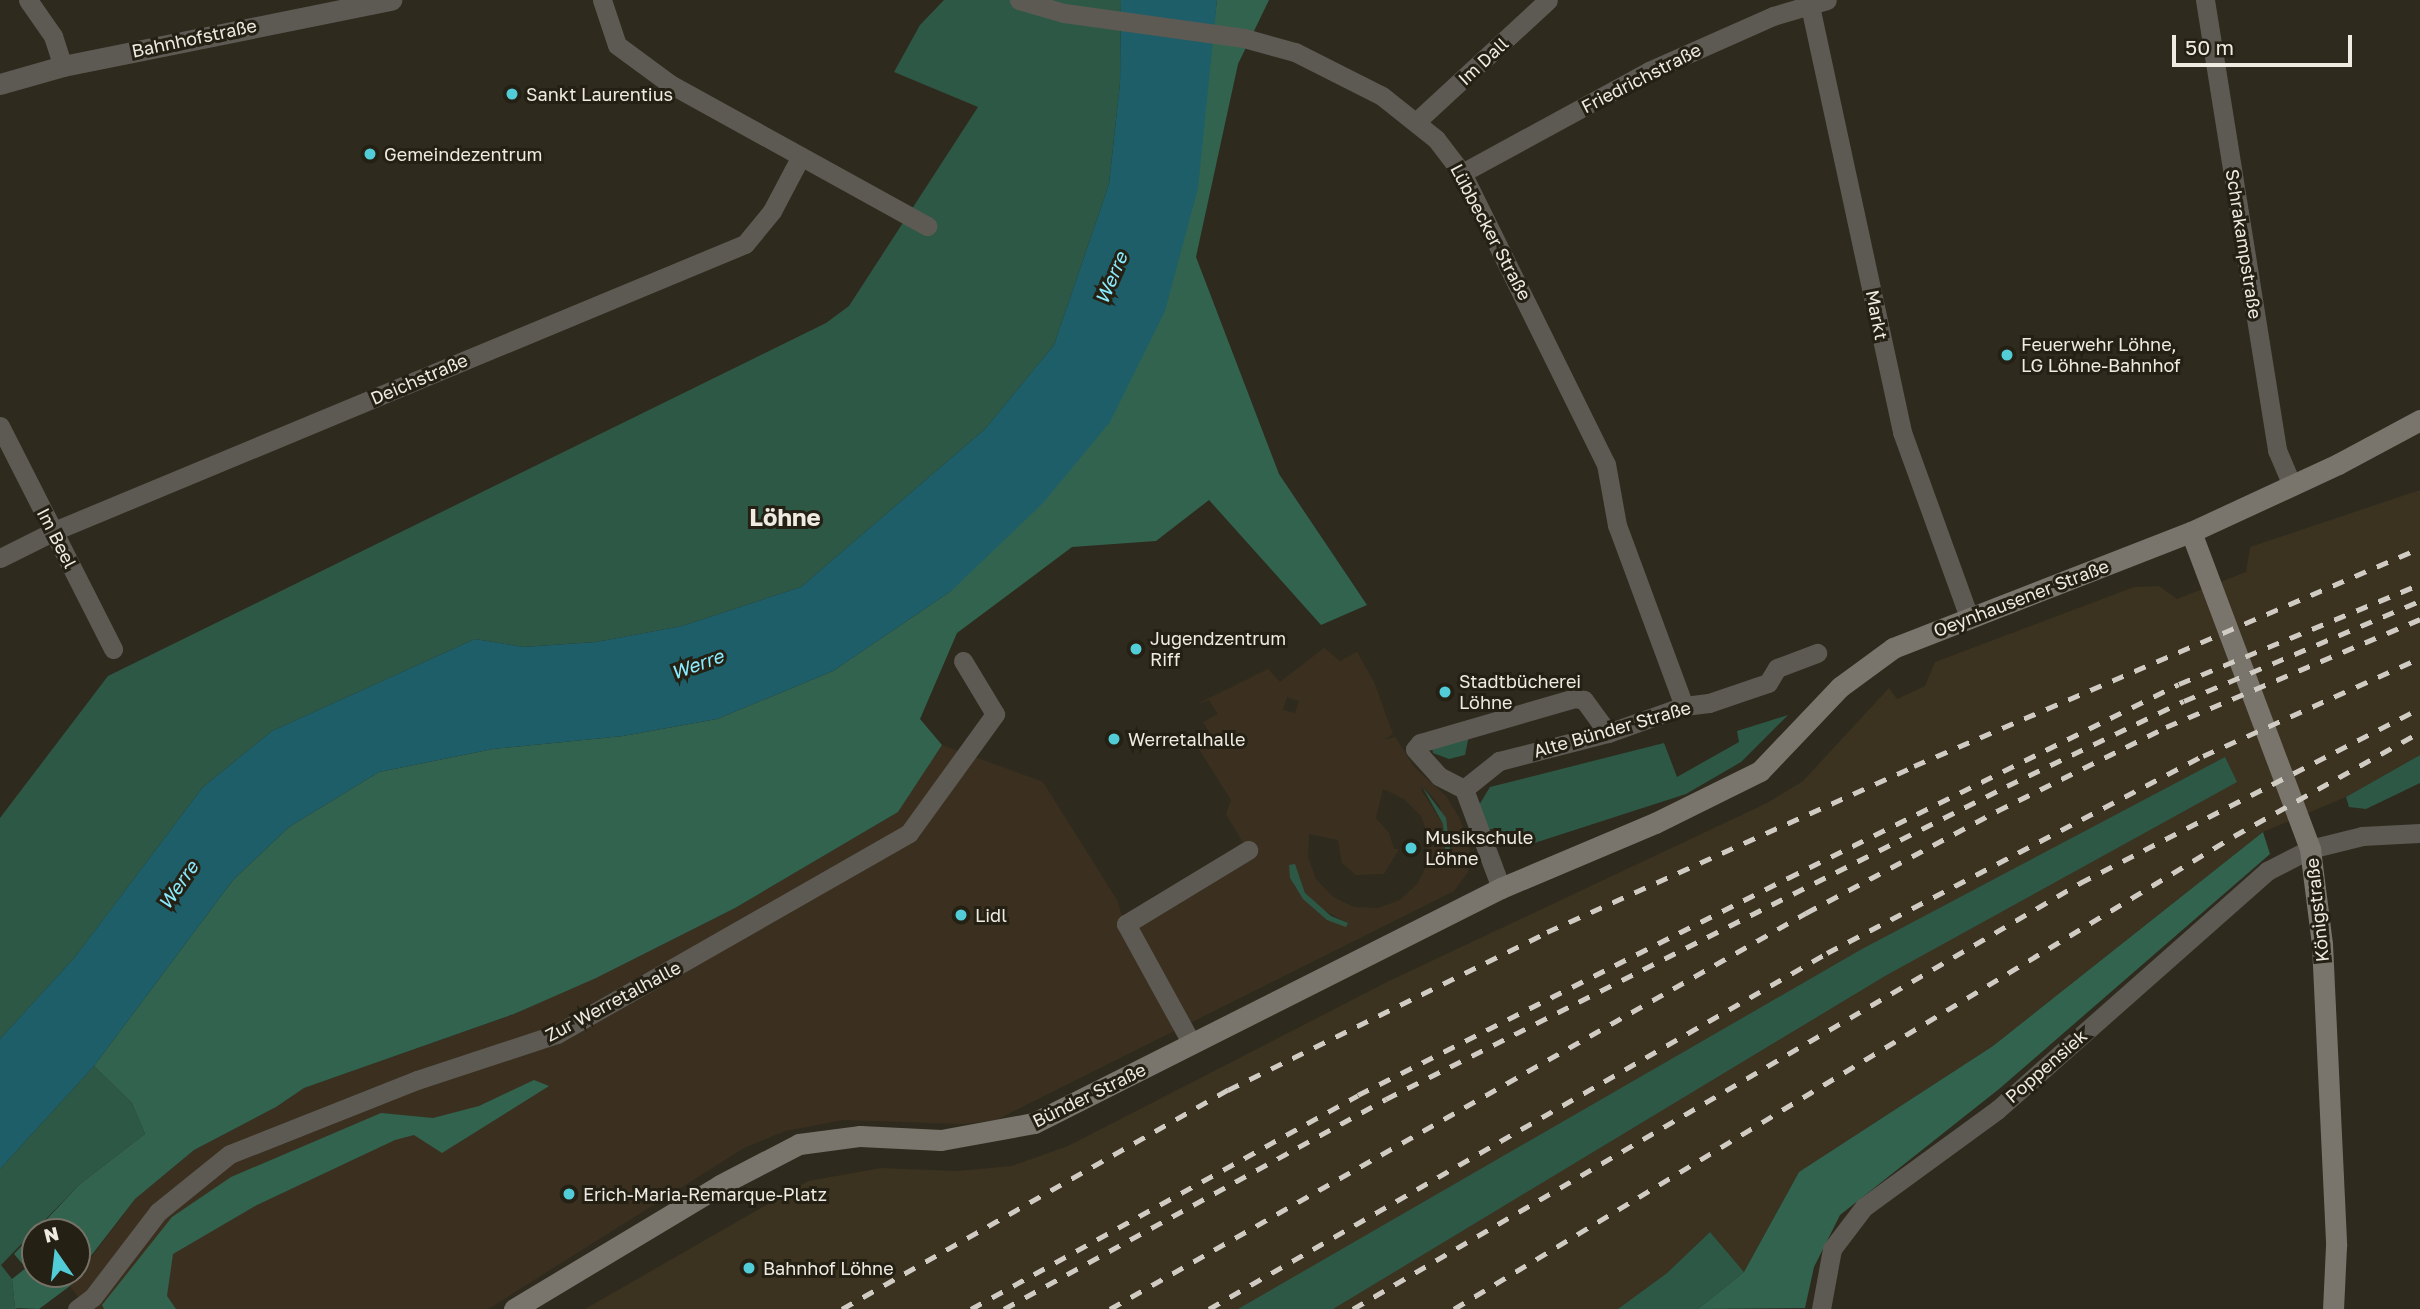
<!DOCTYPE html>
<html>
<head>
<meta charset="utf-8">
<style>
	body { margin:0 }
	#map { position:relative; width:2420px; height:1309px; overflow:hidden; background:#2f2a1e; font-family:"Golos Text",sans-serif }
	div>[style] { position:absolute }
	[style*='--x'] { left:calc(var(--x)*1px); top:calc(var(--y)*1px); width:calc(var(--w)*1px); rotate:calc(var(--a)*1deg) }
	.commercial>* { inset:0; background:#3b3020 }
	.built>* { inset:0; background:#3b3220 }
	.green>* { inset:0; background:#2d5846 }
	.forest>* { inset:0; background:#31634e }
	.water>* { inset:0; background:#1e5e68 }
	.minor>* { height:19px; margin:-9.5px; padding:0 9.5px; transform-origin:9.5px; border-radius:9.5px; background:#5d5a54 }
	.tertiary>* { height:21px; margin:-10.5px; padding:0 10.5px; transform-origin:10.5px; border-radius:10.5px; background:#5d5a54 }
	.secondary>* { height:21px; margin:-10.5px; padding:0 10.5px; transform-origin:10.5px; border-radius:10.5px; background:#79756c }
	.rail>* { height:5px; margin-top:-2.5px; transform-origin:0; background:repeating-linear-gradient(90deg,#d0ccc3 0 12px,transparent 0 24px) }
	.dots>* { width:19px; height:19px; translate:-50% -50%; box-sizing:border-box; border:4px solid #252014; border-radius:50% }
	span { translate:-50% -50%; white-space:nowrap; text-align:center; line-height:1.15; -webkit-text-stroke:6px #252014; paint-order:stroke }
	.street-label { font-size:18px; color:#efebe3 }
	.poi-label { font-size:18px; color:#efebe3 }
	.left { translate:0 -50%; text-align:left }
	.water-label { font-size:19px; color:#8aecfe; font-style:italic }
	.district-label { font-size:24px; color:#efebe3; font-weight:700 }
	.north { position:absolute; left:21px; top:1218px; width:70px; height:70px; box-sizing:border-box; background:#252014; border:2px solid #767167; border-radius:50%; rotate:346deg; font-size:19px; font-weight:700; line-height:28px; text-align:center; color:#efebe3 }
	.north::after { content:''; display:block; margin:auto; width:24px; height:32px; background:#52ccd6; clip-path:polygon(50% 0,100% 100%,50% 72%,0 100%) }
	.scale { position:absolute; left:2172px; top:35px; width:180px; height:32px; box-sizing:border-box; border:4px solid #efebe3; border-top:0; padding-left:9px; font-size:21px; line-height:24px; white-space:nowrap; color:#efebe3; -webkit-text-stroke:5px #252014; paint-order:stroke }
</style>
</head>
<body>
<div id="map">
	<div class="commercial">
		<div style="clip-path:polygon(evenodd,1324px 648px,1340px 661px,1357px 652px,1374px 682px,1393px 734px,1384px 740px,1395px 737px,1415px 768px,1446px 796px,1460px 819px,1471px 855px,1468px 872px,1454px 891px,996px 1120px,964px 1124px,843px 1120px,785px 1131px,744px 1148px,488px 1309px,87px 1309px,70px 1286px,135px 1199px,194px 1150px,276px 1107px,304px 1088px,515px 1014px,735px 908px,898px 812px,942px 745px,1043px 782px,1117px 900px,1126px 930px,1251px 856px,1226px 814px,1231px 800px,1197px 746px,1212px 737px,1203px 722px,1218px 714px,1209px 700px,1195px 705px,1268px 669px,1280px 682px,1324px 648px,1287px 697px,1299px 701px,1295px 713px,1283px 710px,1287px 697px,1324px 648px,1423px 786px,1440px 806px,1450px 860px,1446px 859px,1443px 824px,1421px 790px,1423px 786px,1324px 648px,1383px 789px,1404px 799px,1421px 816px,1429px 838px,1428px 862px,1418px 883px,1400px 900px,1378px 908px,1354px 907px,1333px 897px,1316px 879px,1308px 857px,1309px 834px,1338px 840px,1342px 863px,1356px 875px,1384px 874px,1399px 849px,1394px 849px,1389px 833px,1376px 818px,1383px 789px,1324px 648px,1289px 865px,1295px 865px,1305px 893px,1317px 906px,1347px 923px,1327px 920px,1294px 886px,1289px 865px)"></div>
	</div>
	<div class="built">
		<div style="clip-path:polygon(2420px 490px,2420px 755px,2346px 797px,2263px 832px,1993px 1046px,1799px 1172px,1744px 1272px,1710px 1232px,1667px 1273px,1618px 1309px,585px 1309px,808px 1181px,881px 1168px,957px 1171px,1012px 1166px,1068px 1146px,1389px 981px,1767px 803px,1803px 781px,1889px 688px,1897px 699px,1925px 686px,1935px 662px,2134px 587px,2159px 586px,2177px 599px,2246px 572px,2250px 547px)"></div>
	</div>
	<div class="green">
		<div style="clip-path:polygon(944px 0,1121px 0,1120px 83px,1109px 184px,1054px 345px,985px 429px,801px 587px,682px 626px,596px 642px,523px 647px,475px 639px,272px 731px,203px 787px,75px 957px,0 1039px,0 818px,108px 676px,826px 323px,849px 306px,978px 107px,894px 72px,920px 25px)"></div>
		<div style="clip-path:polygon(1788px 715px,1741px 762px,1686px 794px,1525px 846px,1512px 845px,1496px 828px,1487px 830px,1479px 805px,1490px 787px,1664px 743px,1677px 777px,1739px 742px,1737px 731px)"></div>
		<div style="clip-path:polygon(1469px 735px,1465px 755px,1449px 759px,1433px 753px,1432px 748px)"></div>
		<div style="clip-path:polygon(2420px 755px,2420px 783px,2366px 809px,2349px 807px,2346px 797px)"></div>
		<div style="clip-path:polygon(2225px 757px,2237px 782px,1885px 976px,1333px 1309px,1238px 1309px,1862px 949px)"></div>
		<div style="clip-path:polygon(1422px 786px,1446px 818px,1451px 860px,1446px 859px,1443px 824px)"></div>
		<div style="clip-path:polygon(1295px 864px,1305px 893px,1331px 916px,1348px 923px,1346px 927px,1327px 920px,1303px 899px,1290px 878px,1289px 865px)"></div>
		<div style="clip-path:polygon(94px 1066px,132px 1103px,145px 1134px,80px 1184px,1px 1265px,12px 1279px,15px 1308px,19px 1309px,0 1309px,0 1169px)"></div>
		<div style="clip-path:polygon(1710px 1232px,1744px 1272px,1698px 1309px,1618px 1309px,1667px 1273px)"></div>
	</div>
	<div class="forest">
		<div style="clip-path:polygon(1217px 0,1269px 0,1238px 64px,1196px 257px,1279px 474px,1367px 605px,1321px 625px,1209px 500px,1156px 541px,1072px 547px,957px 633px,920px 719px,942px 745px,898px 812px,735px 908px,596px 978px,514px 1014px,304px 1088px,276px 1107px,194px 1150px,135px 1199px,77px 1274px,77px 1232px,35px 1232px,35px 1274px,77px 1274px,70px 1286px,39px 1309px,15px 1308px,12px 1279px,26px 1268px,14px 1254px,80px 1184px,145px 1134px,132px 1103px,94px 1066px,233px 880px,289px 827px,379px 772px,493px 749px,623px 736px,717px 719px,833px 671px,951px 591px,1210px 53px)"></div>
		<div style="clip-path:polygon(2263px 832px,2270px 854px,1999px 1089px,1840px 1215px,1814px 1267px,1805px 1308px,1698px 1309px,1744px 1272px,1799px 1172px,1993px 1046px)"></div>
		<div style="clip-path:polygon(534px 1080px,549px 1086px,442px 1153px,414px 1135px,395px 1140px,257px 1205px,173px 1254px,167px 1296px,176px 1309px,104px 1309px,102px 1305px,172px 1217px,231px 1177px,381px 1113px,433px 1118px,479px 1106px)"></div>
	</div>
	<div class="water">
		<div style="clip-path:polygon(1121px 0,1217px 0,1198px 188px,1165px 311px,1110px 422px,1043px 503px,951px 591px,833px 671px,717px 719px,623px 736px,493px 749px,379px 772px,289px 827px,233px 880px,94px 1066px,0 1169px,0 1039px,75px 957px,203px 787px,272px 731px,475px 639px,523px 647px,596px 642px,682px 626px,801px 587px,985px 429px,1054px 345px,1109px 184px,1120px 83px)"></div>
	</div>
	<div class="minor">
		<div style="--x:28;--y:0;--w:44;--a:55.2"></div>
		<div style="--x:53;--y:36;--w:32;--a:72"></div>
		<div style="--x:602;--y:0;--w:47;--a:71.6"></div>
		<div style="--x:617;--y:45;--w:66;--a:36.3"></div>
		<div style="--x:670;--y:84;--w:294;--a:28.9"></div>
		<div style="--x:1019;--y:0;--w:47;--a:16.1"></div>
		<div style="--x:1064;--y:13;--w:182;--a:7.9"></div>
		<div style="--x:1244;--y:38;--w:53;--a:15.4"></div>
		<div style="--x:1295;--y:52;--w:97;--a:26.8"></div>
		<div style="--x:1382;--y:96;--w:69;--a:38.5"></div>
		<div style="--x:1436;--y:139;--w:43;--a:52.6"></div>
		<div style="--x:1462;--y:173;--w:325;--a:63.7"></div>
		<div style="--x:1606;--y:464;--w:62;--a:79.8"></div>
		<div style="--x:1617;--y:525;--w:193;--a:69.7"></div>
		<div style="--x:2205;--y:0;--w:456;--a:80.9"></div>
		<div style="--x:2277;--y:450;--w:39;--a:67"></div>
		<div style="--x:1810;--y:6;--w:436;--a:77.8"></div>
		<div style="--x:1902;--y:432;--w:197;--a:70.1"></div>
		<div style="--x:1417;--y:121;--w:178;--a:-42.7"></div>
		<div style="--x:1462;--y:173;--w:213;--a:-28.6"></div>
		<div style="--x:1649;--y:71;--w:136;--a:-23.9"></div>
		<div style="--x:1773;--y:16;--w:56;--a:-16.5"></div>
		<div style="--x:0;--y:426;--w:250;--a:63.1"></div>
		<div style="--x:0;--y:558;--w:60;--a:-26.6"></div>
		<div style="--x:54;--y:531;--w:748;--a:-22.56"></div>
		<div style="--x:745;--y:244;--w:43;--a:-50.7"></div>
		<div style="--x:772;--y:211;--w:60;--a:-62.2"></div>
		<div style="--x:1464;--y:789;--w:45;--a:-38.7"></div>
		<div style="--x:1499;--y:761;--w:113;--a:-14.4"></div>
		<div style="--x:1608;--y:733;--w:81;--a:-19.6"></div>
		<div style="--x:1684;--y:706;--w:25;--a:-7"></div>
		<div style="--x:1709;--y:703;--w:62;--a:-18.7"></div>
		<div style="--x:1768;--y:683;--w:17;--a:-59"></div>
		<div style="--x:1777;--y:668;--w:43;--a:-20.6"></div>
		<div style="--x:1501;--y:888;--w:106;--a:-110.5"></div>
		<div style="--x:1464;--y:789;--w:28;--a:-153"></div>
		<div style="--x:1439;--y:776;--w:36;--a:-132"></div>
		<div style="--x:1415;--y:749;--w:8;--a:-50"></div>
		<div style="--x:1420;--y:743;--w:161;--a:-16.2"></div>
		<div style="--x:1575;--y:698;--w:9;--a:13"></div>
		<div style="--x:1584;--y:700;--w:41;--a:54"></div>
		<div style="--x:1192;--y:1044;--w:137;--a:-118.8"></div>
		<div style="--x:1126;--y:924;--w:143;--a:-31.2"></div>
		<div style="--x:77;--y:1309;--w:20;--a:-37"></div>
		<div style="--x:93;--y:1297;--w:107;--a:-52.6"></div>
		<div style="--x:158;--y:1212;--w:92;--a:-38.9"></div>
		<div style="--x:230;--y:1154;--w:201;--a:-21.6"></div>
		<div style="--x:417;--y:1080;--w:147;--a:-18.2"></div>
		<div style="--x:557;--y:1034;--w:405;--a:-29.7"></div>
		<div style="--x:909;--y:833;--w:147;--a:-54.1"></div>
		<div style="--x:995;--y:714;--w:62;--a:-121.1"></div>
		<div style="--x:1821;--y:1309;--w:61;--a:-79.6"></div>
		<div style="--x:1832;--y:1249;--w:53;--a:-52.7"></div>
		<div style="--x:1864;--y:1207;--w:165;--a:-36.1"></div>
		<div style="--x:1997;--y:1110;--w:361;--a:-41.5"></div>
		<div style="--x:2267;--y:871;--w:48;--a:-27.1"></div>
		<div style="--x:2310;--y:849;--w:54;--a:-14"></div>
		<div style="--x:2362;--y:836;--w:58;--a:-3"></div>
	</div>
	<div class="tertiary">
		<div style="--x:0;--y:84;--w:66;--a:-15.9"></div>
		<div style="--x:63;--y:66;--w:335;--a:-11.4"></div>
	</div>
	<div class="secondary">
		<div style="--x:2191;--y:532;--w:339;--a:69.4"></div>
		<div style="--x:2310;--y:849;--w:96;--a:82.8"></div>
		<div style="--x:2322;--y:944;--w:302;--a:87.3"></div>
		<div style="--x:2336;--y:1246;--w:63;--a:92.7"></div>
		<div style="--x:514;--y:1309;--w:240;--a:-31"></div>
		<div style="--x:720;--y:1185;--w:89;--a:-27.4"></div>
		<div style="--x:799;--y:1144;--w:62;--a:-7.5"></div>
		<div style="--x:860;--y:1136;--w:81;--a:2.8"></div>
		<div style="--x:941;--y:1140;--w:95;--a:-10.4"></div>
		<div style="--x:1034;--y:1123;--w:523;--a:-26.71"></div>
		<div style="--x:1501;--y:888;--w:167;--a:-22.9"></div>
		<div style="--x:1655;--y:823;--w:117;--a:-26.3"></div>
		<div style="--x:1760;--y:771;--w:116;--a:-46.4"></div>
		<div style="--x:1840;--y:687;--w:66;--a:-36.3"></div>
		<div style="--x:1893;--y:648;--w:320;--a:-21.3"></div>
		<div style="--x:2191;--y:532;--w:162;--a:-24.8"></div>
		<div style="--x:2338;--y:464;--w:93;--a:-28.2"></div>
	</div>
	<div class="rail">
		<div style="--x:842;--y:1309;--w:444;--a:-29.6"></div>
		<div style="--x:1228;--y:1090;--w:356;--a:-26.3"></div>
		<div style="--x:1547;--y:932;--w:403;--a:-24.3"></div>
		<div style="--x:1914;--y:766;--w:551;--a:-23.31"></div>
		<div style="--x:971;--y:1309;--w:442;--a:-28.9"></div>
		<div style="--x:1358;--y:1095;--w:482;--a:-26.8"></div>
		<div style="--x:1788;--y:878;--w:436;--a:-26.4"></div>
		<div style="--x:2179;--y:684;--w:261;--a:-22.5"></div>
		<div style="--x:1004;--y:1309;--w:436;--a:-28.8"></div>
		<div style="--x:1386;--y:1099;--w:695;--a:-26.75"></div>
		<div style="--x:2007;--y:786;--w:196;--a:-25.7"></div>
		<div style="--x:2184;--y:701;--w:256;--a:-23"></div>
		<div style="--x:1110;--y:1309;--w:801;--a:-29.64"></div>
		<div style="--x:1806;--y:913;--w:217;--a:-28.1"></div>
		<div style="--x:1997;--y:811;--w:189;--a:-26.4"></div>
		<div style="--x:2166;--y:727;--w:276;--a:-23"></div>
		<div style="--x:1209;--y:1309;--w:713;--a:-29.94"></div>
		<div style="--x:1827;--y:953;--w:424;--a:-27.7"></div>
		<div style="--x:2203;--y:756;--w:238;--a:-24.3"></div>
		<div style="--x:1353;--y:1309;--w:843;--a:-30.37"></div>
		<div style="--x:2080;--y:883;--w:382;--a:-27.2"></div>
		<div style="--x:1454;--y:1309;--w:912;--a:-31.23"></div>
		<div style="--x:2234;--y:836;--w:213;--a:-29.2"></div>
	</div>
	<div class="dots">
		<div style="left:512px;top:94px;background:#52ccd6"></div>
		<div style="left:370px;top:154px;background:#52ccd6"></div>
		<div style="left:2007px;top:355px;background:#52ccd6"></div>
		<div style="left:1136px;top:649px;background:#52ccd6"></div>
		<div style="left:1445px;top:692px;background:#52ccd6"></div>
		<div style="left:1114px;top:739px;background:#52ccd6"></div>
		<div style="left:1411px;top:848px;background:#52ccd6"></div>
		<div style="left:961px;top:915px;background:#52ccd6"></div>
		<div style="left:569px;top:1194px;background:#52ccd6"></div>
		<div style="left:749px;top:1268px;background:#52ccd6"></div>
	</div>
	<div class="street-label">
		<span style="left:194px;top:38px;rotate:-12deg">Bahnhofstraße</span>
		<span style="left:1483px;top:61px;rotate:-43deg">Im Dall</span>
		<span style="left:1641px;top:78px;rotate:-27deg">Friedrichstraße</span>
		<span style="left:1491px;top:232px;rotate:62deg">Lübbecker Straße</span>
		<span style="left:2244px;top:244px;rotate:81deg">Schrakampstraße</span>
		<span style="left:1877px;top:315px;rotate:79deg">Markt</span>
		<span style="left:419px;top:379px;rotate:-23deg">Deichstraße</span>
		<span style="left:57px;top:538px;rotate:63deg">Im Beel</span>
		<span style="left:2021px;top:598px;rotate:-21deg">Oeynhausener Straße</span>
		<span style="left:1612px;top:729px;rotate:-16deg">Alte Bünder Straße</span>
		<span style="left:2317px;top:910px;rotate:-96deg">Königstraße</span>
		<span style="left:613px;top:1001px;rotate:-28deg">Zur Werretalhalle</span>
		<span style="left:2046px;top:1066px;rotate:-41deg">Poppensiek</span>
		<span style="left:1089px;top:1095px;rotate:-26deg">Bünder Straße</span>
	</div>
	<div class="poi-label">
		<span class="left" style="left:526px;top:94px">Sankt Laurentius</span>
		<span class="left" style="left:384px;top:154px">Gemeindezentrum</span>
		<span class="left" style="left:2021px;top:355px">Feuerwehr Löhne,<br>LG Löhne-Bahnhof</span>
		<span class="left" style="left:1150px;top:649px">Jugendzentrum<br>Riff</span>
		<span class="left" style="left:1459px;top:692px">Stadtbücherei<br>Löhne</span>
		<span class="left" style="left:1128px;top:739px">Werretalhalle</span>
		<span class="left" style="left:1425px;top:848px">Musikschule<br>Löhne</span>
		<span class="left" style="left:975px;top:915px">Lidl</span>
		<span class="left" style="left:583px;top:1194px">Erich-Maria-Remarque-Platz</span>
		<span class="left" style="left:763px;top:1268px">Bahnhof Löhne</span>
	</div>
	<div class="water-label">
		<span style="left:1111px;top:278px;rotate:-67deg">Werre</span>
		<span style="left:697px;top:664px;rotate:-20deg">Werre</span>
		<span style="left:178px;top:885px;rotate:-55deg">Werre</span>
	</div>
	<div class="district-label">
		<span style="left:785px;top:517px">Löhne</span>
	</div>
	<div class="north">N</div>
	<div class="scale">50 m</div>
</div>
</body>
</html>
